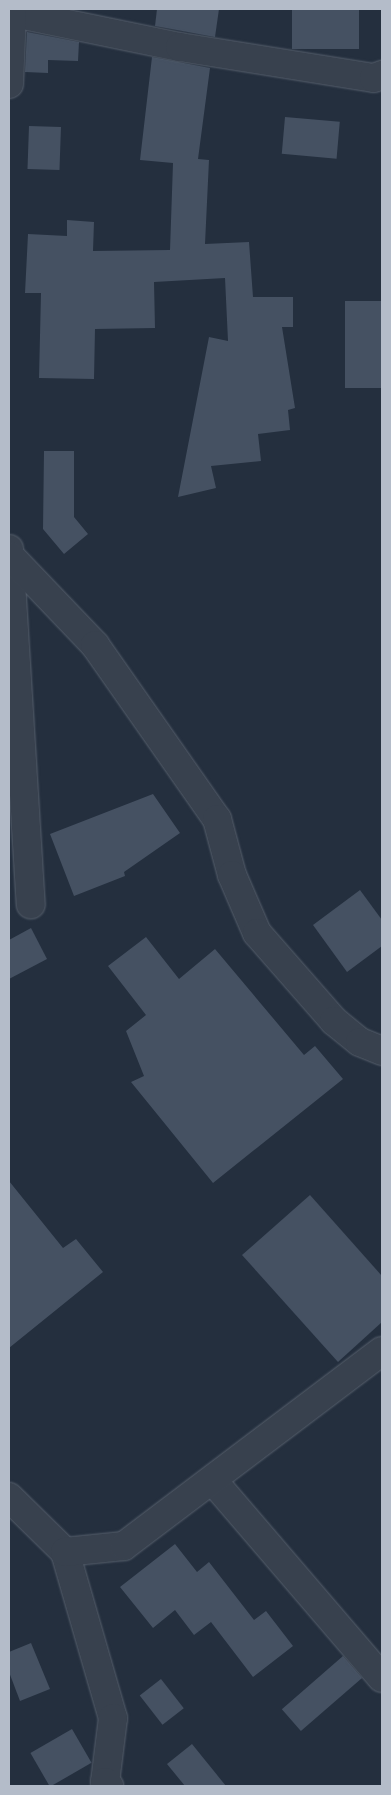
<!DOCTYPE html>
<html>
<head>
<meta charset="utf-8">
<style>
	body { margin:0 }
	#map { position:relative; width:391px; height:1795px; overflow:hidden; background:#242f3e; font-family:"Source Sans 3",sans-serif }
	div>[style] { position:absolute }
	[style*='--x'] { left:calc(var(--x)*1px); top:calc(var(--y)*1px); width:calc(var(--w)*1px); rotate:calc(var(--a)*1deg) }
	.building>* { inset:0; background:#455162; transform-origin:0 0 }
	.roads { filter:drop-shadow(0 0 1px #565f6c) drop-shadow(0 0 1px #565f6c) }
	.minor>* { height:28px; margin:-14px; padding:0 14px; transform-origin:14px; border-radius:14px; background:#38414e }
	span { translate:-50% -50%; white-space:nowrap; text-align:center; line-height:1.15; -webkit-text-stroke:4.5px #1d2633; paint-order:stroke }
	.frame { position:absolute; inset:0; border:10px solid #b4bcc9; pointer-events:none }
</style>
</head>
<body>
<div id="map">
	<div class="building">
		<div style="clip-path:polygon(157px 9px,219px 9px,215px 37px,155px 26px)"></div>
		<div style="left:292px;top:9px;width:67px;height:40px"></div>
		<div style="clip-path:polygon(27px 32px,79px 42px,78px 61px,48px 60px,48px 73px,25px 72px)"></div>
		<div style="clip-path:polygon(152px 57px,210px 68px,198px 159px,209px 160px,205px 244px,249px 242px,253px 297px,293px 297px,293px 327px,282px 327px,295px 408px,288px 410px,290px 430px,258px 434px,261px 461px,211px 466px,216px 488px,178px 497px,209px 337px,228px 341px,225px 278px,154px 282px,155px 328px,95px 329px,94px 379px,39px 378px,41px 293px,25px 293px,28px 234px,67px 236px,67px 220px,94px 222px,93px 251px,170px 250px,173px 163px,140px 160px)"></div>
		<div style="left:285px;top:117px;width:55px;height:37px;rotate:5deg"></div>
		<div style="left:29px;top:126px;width:32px;height:43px;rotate:2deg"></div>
		<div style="left:382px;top:301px;width:87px;height:37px;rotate:90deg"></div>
		<div style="clip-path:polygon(44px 451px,74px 451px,74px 517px,88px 534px,64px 554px,43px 529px)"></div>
		<div style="clip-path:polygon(153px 794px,180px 833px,124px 872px,125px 876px,74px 896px,50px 834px)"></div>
		<div style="clip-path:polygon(360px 890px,382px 920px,382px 946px,347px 972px,313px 925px)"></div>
		<div style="clip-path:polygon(31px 928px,47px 959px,9px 979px,9px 940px)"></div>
		<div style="clip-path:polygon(146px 937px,179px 979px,215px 949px,304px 1055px,315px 1046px,343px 1079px,213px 1183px,131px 1082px,144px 1076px,126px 1031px,146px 1015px,108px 966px)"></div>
		<div style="clip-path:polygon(9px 1181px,63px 1248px,76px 1239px,103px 1272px,9px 1348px)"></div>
		<div style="clip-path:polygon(310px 1195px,382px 1276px,382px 1322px,338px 1362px,242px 1255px)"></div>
		<div style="clip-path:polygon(175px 1544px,197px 1572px,209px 1562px,254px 1620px,266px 1611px,293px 1646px,253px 1677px,211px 1622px,194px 1635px,175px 1610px,153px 1628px,120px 1587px)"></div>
		<div style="clip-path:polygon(31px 1643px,50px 1689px,20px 1701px,9px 1672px,9px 1652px)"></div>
		<div style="left:343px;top:1656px;width:29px;height:81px;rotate:49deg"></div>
		<div style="left:161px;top:1679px;width:37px;height:27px;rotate:52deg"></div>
		<div style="left:72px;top:1729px;width:39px;height:48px;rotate:60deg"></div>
		<div style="clip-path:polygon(192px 1744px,226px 1786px,185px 1786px,167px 1764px)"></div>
	</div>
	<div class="roads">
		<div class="minor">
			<div style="--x:9;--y:12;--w:175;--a:11.6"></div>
			<div style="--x:180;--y:47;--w:196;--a:9.1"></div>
			<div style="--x:374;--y:78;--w:9;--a:-21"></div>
			<div style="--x:9;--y:84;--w:71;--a:-87.6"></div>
			<div style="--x:9;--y:549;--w:356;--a:86.5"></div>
			<div style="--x:10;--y:556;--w:123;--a:46.3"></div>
			<div style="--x:95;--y:645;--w:213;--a:55"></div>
			<div style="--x:217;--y:819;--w:58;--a:75"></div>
			<div style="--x:232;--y:875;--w:63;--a:66.7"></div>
			<div style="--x:257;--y:933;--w:117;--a:48.8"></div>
			<div style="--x:334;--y:1021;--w:33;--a:39"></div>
			<div style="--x:360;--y:1042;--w:24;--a:22"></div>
			<div style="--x:214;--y:1482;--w:258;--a:49.4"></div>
			<div style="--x:9;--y:1497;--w:78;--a:44.5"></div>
			<div style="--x:65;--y:1552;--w:173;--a:73.9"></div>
			<div style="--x:113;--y:1718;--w:64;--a:97.1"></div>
			<div style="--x:105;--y:1782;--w:6;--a:45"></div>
			<div style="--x:65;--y:1552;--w:59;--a:-5.8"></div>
			<div style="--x:124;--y:1546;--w:323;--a:-37.1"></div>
		</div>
	</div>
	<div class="frame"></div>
</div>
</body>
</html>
